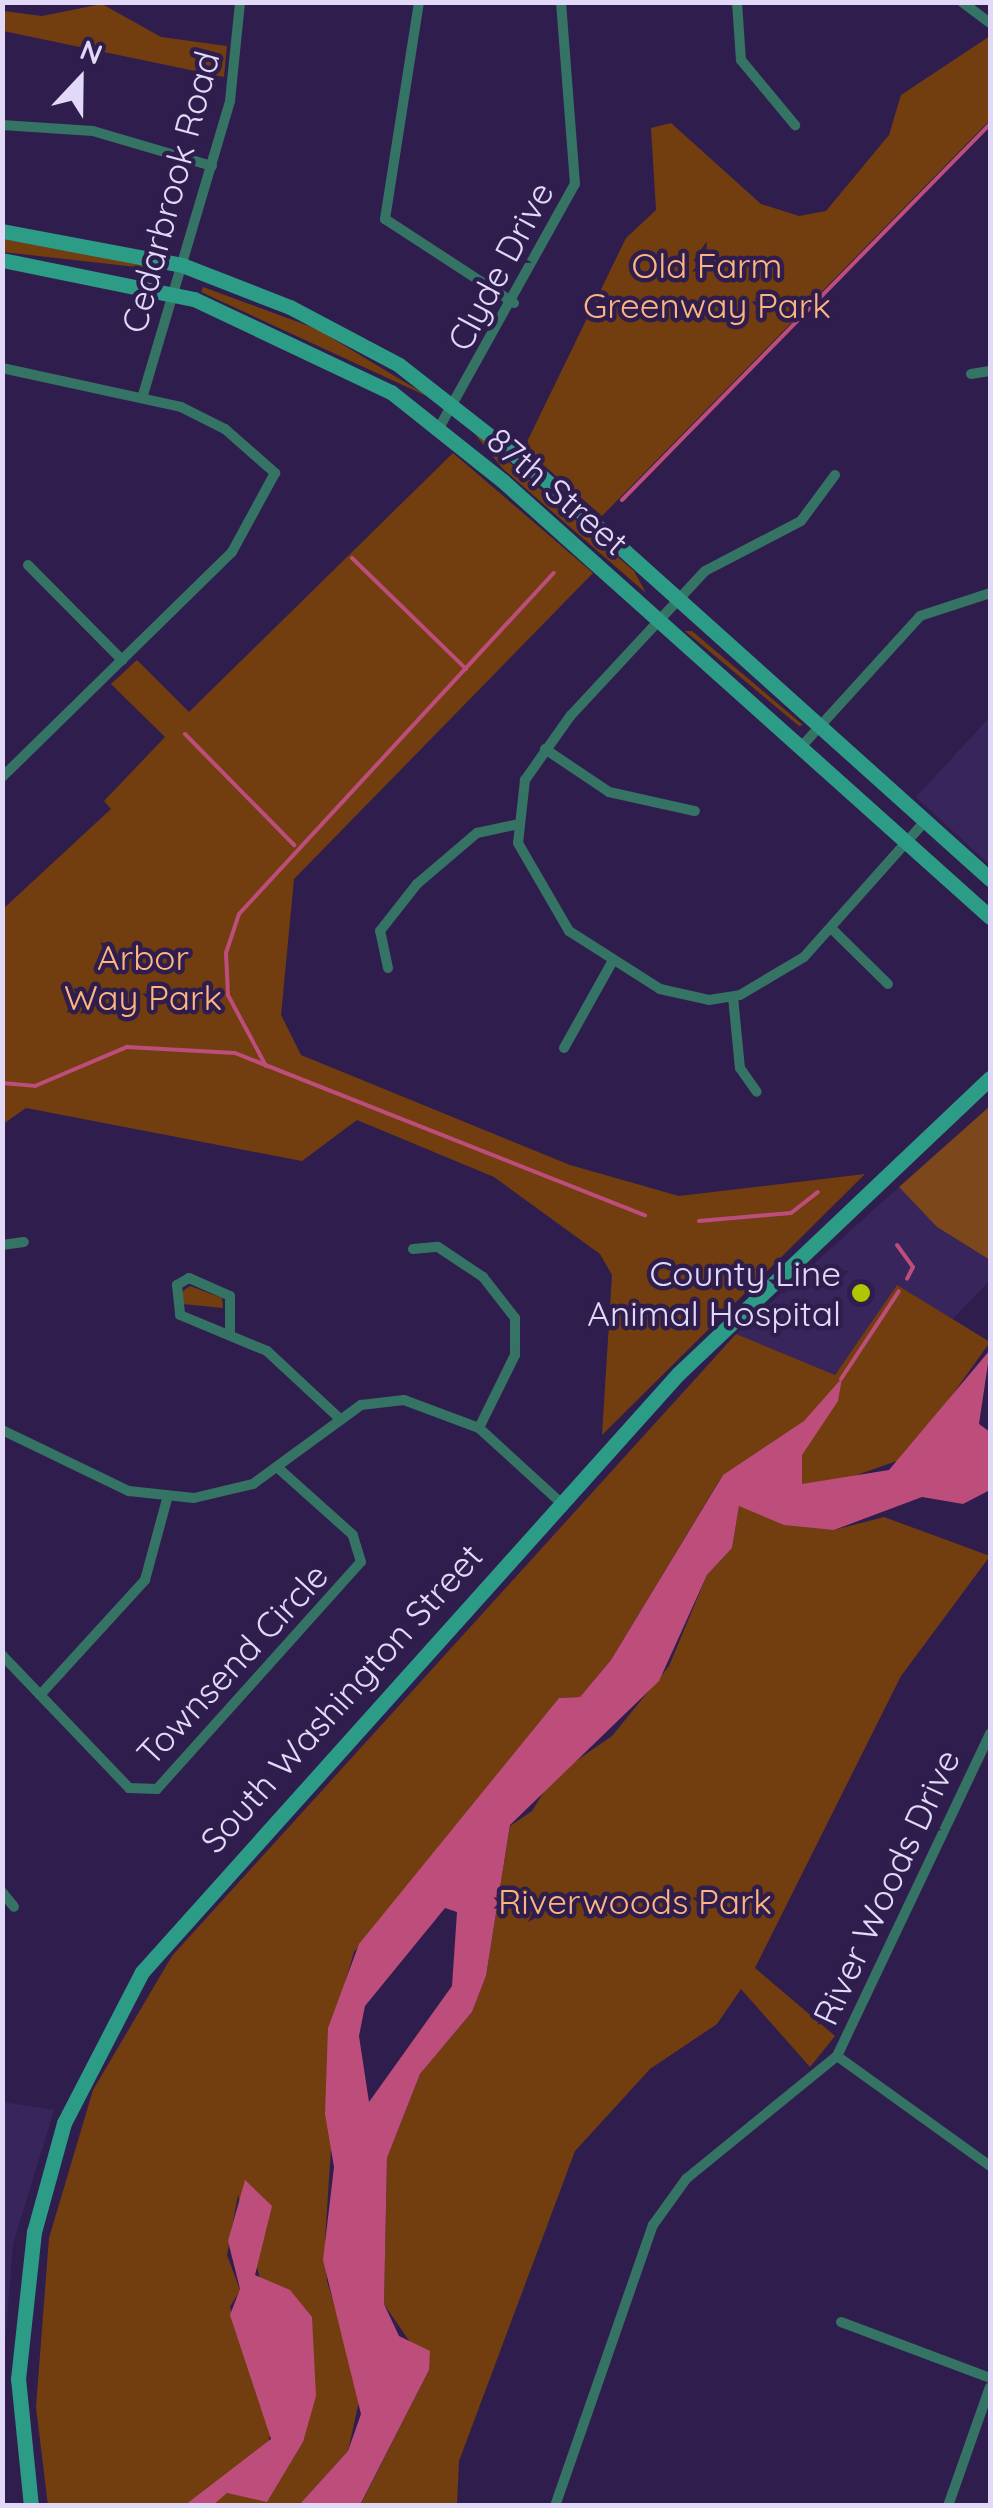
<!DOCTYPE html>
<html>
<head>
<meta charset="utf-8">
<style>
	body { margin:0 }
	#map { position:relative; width:993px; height:2508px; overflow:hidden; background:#2f1e4d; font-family:Quicksand,sans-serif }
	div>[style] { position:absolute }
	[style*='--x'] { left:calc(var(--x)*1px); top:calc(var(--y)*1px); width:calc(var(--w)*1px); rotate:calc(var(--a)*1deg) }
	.built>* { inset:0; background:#38255b }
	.green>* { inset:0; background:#723e10 }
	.forest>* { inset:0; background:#7b471b }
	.water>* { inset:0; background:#bd4d7b }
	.stream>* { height:4px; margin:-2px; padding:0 2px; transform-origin:2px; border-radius:2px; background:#bd4d7b }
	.street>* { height:10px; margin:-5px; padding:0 5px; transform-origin:5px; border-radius:5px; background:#357365 }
	.secondary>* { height:15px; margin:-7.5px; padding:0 7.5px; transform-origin:7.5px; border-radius:7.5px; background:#2c9c87 }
	.dots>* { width:28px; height:28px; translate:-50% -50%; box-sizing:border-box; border:5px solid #2f1e4d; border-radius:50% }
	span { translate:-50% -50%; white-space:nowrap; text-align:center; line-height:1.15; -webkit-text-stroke:9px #2f1e4d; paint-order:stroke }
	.street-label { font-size:35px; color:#e1d9f7 }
	.park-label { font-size:35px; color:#fdb57f }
	.poi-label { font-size:35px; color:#e1d9f7 }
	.right { translate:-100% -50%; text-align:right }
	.frame { position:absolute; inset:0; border:5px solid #e1d9f7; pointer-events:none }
	.north { position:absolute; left:30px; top:30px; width:100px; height:100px; -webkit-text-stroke:8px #2f1e4d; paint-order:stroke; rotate:22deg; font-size:28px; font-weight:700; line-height:40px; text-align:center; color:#e1d9f7 }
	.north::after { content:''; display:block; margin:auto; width:35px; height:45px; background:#e1d9f7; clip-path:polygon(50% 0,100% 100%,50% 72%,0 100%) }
</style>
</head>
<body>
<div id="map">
	<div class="built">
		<div style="clip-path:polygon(990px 717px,990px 865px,916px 797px)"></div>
		<div style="clip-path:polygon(899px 1187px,937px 1227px,990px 1260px,990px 1280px,952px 1320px,896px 1286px,835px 1375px,736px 1334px)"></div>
		<div style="clip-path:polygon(2px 2102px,54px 2110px,13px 2244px,3px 2370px)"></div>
	</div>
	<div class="green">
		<div style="clip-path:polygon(102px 4px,161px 37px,227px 46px,224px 77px,3px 31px,3px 11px,42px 16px)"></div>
		<div style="clip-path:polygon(990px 36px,990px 120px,602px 516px,524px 448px,626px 238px,656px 210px,651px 128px,671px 123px,761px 204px,799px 216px,826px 211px,889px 135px,901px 95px)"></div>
		<div style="clip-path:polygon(2px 239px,154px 267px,154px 269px,3px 252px)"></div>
		<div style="clip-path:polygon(203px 287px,317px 329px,431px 398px,201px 292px)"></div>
		<div style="clip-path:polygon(470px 428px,634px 571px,646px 593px,503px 469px)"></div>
		<div style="clip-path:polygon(453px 453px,593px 573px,294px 879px,281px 1015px,301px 1055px,570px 1165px,679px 1196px,865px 1174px,602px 1435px,612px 1275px,600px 1254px,494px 1177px,357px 1120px,302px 1161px,26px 1108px,3px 1124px,3px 909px,111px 809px,104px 801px,165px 737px,111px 684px,137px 660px,189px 712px)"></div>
		<div style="clip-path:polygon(685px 631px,692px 631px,803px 725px,799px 726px)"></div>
		<div style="clip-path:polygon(897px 1285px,990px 1342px,908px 1457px,823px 1487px,722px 1476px,611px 1660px,580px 1697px,559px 1698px,354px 1952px,341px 1997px,325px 2240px,327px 2281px,361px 2392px,348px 2451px,299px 2505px,212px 2505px,227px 2493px,267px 2501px,303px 2442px,238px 2195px,227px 2255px,240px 2290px,230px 2307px,271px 2429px,268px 2445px,185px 2505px,48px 2506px,36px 2407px,49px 2238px,93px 2090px,172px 1956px,736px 1334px,835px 1375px)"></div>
		<div style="clip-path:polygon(190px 1286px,222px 1298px,223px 1308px,183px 1304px,180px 1293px)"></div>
		<div style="clip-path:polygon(739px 1506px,834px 1530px,884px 1517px,990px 1556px,901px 1676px,755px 1968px,835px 2036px,810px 2067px,741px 1989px,717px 2024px,650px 2069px,575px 2151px,459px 2461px,457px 2505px,360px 2506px,429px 2370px,384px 2304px,387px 2158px,420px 2074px,472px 2012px,486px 1976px,510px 1826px,532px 1811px,553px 1777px,612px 1736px,669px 1666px,707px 1575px,732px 1548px)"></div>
	</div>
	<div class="forest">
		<div style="clip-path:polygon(990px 1106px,990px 1260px,937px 1227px,899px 1187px)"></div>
	</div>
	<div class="water">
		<div style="clip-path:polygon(evenodd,990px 1350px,979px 1424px,990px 1432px,990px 1490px,963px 1504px,922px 1497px,834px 1530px,784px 1525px,739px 1506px,732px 1548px,707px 1575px,659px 1681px,510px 1825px,486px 1976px,472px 2012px,420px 2074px,387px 2158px,384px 2304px,399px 2336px,430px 2351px,429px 2370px,360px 2505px,299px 2505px,348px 2451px,361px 2414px,323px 2260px,334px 2167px,325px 2114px,328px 2028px,359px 1944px,559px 1698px,580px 1697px,611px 1660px,723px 1475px,804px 1421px,842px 1378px,838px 1401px,802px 1455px,802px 1484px,889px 1470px,990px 1350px,445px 1908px,457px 1912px,452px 1986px,369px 2102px,359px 2036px,365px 2006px,445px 1908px)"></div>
		<div style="clip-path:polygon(245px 2180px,272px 2206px,255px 2275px,290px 2290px,312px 2317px,316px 2396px,303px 2442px,267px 2502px,227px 2493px,213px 2505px,185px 2505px,271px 2439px,230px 2315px,240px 2289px,228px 2241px)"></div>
	</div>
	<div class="stream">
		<div style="--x:622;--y:500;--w:526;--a:-45.62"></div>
		<div style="--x:352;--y:558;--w:159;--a:44.2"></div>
		<div style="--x:185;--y:734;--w:156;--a:45.5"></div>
		<div style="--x:266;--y:1066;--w:81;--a:-118.2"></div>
		<div style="--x:228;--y:995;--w:42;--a:-92.7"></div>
		<div style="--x:226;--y:953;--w:41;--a:-71.6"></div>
		<div style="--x:239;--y:914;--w:464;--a:-47.3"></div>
		<div style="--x:2;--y:1083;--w:33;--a:5"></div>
		<div style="--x:35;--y:1086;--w:100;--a:-23"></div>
		<div style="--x:127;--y:1047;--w:108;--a:3.2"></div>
		<div style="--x:235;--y:1053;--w:441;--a:21.6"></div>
		<div style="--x:699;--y:1221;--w:92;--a:-5"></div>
		<div style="--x:791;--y:1213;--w:34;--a:-38"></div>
		<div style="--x:897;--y:1245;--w:27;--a:54"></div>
		<div style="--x:913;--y:1267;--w:13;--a:117"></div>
		<div style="--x:841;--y:1379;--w:105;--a:-56.6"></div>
	</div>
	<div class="street">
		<div style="--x:419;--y:2;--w:220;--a:98.9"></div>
		<div style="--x:385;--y:219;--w:154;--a:33.1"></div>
		<div style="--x:737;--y:2;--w:58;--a:86.1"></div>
		<div style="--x:741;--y:60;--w:85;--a:50.3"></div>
		<div style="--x:962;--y:2;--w:35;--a:37"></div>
		<div style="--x:2;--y:125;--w:91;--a:3.8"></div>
		<div style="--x:93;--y:131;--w:124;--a:16.4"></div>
		<div style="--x:2;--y:368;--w:183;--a:12.3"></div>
		<div style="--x:181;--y:407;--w:49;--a:26.6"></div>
		<div style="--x:225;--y:429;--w:67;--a:41.3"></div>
		<div style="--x:275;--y:473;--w:90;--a:118.6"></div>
		<div style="--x:232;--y:552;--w:322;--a:135.6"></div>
		<div style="--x:971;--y:374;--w:19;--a:-9"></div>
		<div style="--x:143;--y:395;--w:307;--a:-73.5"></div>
		<div style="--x:230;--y:101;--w:100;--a:-84.2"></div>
		<div style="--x:439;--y:428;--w:279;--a:-60.9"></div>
		<div style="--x:575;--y:184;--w:183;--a:-94.4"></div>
		<div style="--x:835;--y:475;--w:57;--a:126.5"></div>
		<div style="--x:801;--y:521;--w:108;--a:152.5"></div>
		<div style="--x:705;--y:571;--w:197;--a:132.9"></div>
		<div style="--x:571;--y:715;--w:80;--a:125.3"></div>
		<div style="--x:525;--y:780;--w:63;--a:96.3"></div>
		<div style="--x:518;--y:843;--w:102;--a:59.9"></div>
		<div style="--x:569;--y:931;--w:108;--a:32.5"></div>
		<div style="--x:660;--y:989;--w:50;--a:12.7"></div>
		<div style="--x:709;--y:1000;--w:31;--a:-9"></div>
		<div style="--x:740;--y:995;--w:74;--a:-30.7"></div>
		<div style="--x:804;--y:957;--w:182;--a:-48.3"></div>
		<div style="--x:28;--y:565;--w:134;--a:45.3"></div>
		<div style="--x:801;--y:747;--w:177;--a:-47.7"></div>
		<div style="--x:920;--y:616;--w:74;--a:-18.2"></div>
		<div style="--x:545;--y:749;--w:77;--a:33.9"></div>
		<div style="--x:609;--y:792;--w:88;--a:12.5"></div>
		<div style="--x:833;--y:930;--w:77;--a:44.5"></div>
		<div style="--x:388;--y:968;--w:38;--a:-102"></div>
		<div style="--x:380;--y:931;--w:60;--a:-51.8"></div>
		<div style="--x:417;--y:884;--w:79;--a:-40.4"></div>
		<div style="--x:477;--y:833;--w:40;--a:-12"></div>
		<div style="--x:733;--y:997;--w:71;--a:84.4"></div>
		<div style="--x:740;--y:1068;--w:29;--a:55"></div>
		<div style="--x:564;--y:1048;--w:98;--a:-60.8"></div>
		<div style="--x:2;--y:1245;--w:22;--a:-8"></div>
		<div style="--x:413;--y:1249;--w:25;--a:-5"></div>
		<div style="--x:438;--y:1247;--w:54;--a:33.7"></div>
		<div style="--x:483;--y:1277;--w:52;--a:52"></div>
		<div style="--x:515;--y:1318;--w:37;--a:90"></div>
		<div style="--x:515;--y:1355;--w:81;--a:116.3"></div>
		<div style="--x:230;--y:1332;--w:36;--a:-90"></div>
		<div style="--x:230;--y:1296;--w:45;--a:-156.3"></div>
		<div style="--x:189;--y:1278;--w:14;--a:150"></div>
		<div style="--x:177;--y:1285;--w:30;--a:84"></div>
		<div style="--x:180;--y:1315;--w:94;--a:22.5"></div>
		<div style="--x:267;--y:1351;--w:96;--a:42.9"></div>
		<div style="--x:2;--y:1430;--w:141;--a:25.7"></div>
		<div style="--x:129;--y:1491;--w:65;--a:6.1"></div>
		<div style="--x:194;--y:1498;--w:61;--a:-13.3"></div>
		<div style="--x:253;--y:1484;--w:134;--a:-36.2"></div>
		<div style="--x:361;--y:1405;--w:43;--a:-6.6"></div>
		<div style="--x:404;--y:1400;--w:80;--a:20.5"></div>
		<div style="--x:479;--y:1428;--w:110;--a:42.4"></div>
		<div style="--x:2;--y:1655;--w:184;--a:46.3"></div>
		<div style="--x:129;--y:1788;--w:28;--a:2"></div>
		<div style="--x:157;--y:1789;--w:305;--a:-48.1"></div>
		<div style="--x:361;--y:1562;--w:28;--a:-107"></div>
		<div style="--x:353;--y:1535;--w:102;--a:-138.2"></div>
		<div style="--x:40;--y:1695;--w:156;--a:-47.6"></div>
		<div style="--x:145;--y:1580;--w:84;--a:-74.8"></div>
		<div style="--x:2;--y:1892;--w:19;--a:51"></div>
		<div style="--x:837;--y:2056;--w:188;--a:35.7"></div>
		<div style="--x:841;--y:2322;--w:159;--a:20.6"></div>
		<div style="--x:555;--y:2506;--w:298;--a:-70.8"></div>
		<div style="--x:653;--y:2225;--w:57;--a:-54.3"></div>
		<div style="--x:686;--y:2179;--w:195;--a:-39.2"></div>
		<div style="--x:837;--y:2056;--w:357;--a:-64.6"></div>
		<div style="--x:948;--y:2506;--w:126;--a:-70.6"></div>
	</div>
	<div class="secondary">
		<div style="--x:2;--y:231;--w:183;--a:10.7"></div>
		<div style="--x:182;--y:265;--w:116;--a:21.3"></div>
		<div style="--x:290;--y:307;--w:123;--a:28"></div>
		<div style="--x:399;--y:365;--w:179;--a:38"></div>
		<div style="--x:540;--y:475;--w:605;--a:41.92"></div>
		<div style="--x:2;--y:260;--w:196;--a:11.5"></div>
		<div style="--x:194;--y:299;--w:218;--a:25.3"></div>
		<div style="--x:391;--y:392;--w:144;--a:38.5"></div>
		<div style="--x:504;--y:482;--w:652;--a:41.83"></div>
		<div style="--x:31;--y:2506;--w:128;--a:-95.8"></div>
		<div style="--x:18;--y:2379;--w:148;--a:-83.8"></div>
		<div style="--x:34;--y:2232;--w:113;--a:-74.6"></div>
		<div style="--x:64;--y:2123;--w:170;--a:-62.7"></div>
		<div style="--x:142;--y:1972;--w:803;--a:-48.13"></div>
		<div style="--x:678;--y:1374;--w:430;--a:-43.5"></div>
	</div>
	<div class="dots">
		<div style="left:861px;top:1293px;background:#b1c500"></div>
	</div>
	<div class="street-label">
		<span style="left:170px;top:192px;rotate:-75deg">Cedarbrook Road</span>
		<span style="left:500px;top:266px;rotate:-62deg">Clyde Drive</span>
		<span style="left:558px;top:491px;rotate:41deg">87th Street</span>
		<span style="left:232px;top:1664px;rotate:-47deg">Townsend Circle</span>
		<span style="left:341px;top:1698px;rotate:-48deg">South Washington Street</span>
		<span style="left:886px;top:1887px;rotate:-65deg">River Woods Drive</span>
	</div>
	<div class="park-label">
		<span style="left:707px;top:285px">Old Farm<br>Greenway Park</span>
		<span style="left:143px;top:977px">Arbor<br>Way Park</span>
		<span style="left:635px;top:1901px">Riverwoods Park</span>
	</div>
	<div class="poi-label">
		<span class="right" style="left:841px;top:1293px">County Line<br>Animal Hospital</span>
	</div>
	<div class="frame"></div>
	<div class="north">N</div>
</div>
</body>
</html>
